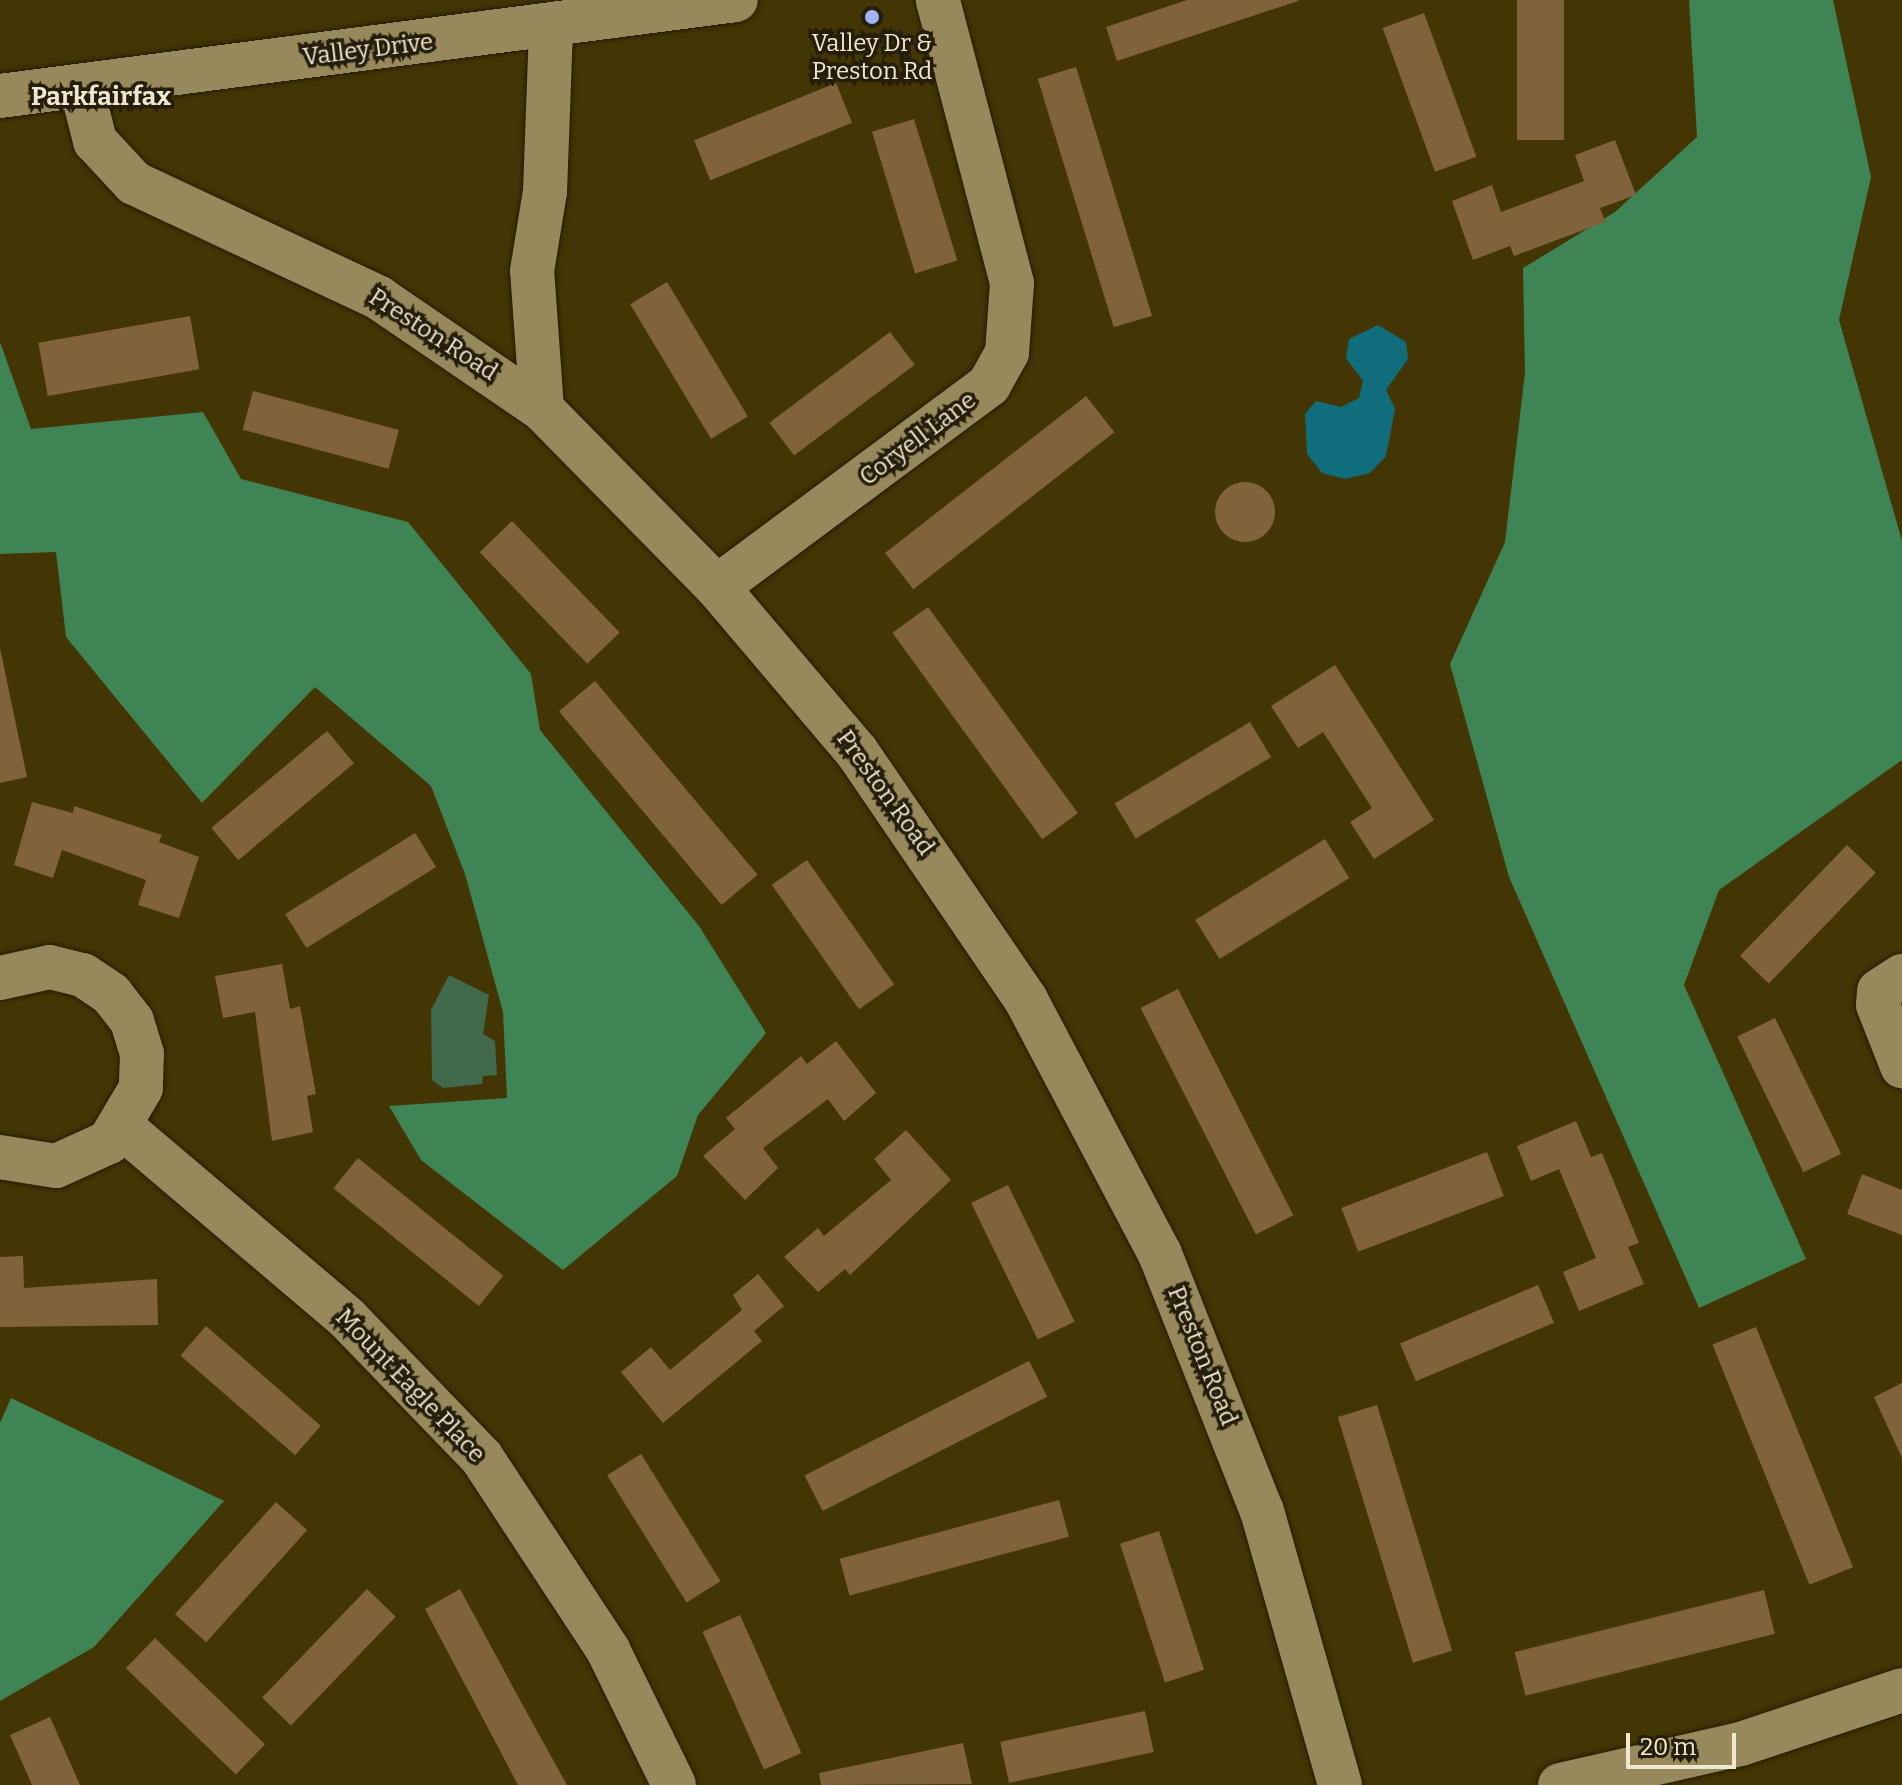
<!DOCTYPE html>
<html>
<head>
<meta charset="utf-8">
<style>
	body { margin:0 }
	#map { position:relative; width:1902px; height:1785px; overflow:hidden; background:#433604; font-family:Bitter,serif }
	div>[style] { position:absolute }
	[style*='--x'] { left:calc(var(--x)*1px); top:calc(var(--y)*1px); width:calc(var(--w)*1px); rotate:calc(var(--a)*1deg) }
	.green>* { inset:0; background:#41694c }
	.forest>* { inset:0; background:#3e8455 }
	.water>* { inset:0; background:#106d7c }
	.building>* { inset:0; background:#80623d; transform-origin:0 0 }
	.round { border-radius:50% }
	.roads { filter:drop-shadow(0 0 2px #271d00) drop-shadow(0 0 2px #271d00) }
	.minor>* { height:44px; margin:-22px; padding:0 22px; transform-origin:22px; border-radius:22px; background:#97895b }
	.dots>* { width:22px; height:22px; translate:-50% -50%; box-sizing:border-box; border:4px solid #241e0b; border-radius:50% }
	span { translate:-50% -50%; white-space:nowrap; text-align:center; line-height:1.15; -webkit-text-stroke:7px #241e0b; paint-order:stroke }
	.poi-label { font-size:24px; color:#efe7cf }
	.street-label { font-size:24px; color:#efe7cf }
	.neighbourhood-label { font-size:26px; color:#efe7cf; font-weight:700 }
	.scale { position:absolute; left:1626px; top:1733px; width:110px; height:36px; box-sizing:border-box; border:4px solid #efe7cf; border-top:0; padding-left:10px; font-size:24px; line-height:28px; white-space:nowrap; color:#efe7cf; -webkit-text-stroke:6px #241e0b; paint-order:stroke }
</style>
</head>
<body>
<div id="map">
	<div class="green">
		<div style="clip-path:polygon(449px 975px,489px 995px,483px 1034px,495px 1041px,497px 1075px,483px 1076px,482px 1084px,443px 1088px,432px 1080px,431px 1010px)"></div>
	</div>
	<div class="forest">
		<div style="clip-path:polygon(1689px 0,1833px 0,1871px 177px,1839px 320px,1902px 541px,1902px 760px,1719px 890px,1684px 985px,1806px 1259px,1699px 1308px,1509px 877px,1450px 664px,1505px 542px,1525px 373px,1523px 268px,1615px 212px,1697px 137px)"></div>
		<div style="clip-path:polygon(0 342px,31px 429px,203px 412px,241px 479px,408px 522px,531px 674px,540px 730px,699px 926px,766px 1033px,698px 1115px,677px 1176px,563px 1270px,421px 1160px,389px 1106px,507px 1098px,503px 1012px,465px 874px,431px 786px,315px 687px,202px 803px,66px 637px,56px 552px,0 554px)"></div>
		<div style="clip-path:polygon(11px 1398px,224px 1501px,94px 1647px,0 1701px,0 1423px)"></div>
	</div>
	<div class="water">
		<div style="clip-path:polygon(1378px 325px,1406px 342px,1408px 359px,1386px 390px,1395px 409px,1386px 456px,1370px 473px,1345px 479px,1322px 473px,1307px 454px,1305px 414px,1316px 401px,1341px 407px,1359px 398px,1363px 381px,1346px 358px,1349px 339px)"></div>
	</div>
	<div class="building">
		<div style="clip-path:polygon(1187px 0,1298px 0,1298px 1px,1117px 61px,1106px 27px)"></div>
		<div style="left:1517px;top:0;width:47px;height:140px"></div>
		<div style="left:1424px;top:13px;width:153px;height:44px;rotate:70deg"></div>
		<div style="left:1076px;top:67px;width:260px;height:40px;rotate:73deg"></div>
		<div style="left:836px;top:83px;width:43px;height:153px;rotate:68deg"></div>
		<div style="left:914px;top:119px;width:148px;height:44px;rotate:73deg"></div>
		<div style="clip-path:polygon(1615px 140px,1636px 195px,1600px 208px,1605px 222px,1514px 256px,1510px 246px,1473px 260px,1452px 201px,1492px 185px,1501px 212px,1584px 181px,1575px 155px)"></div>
		<div style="left:667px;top:282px;width:157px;height:43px;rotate:59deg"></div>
		<div style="left:190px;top:316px;width:54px;height:154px;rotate:80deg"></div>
		<div style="left:890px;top:332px;width:41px;height:151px;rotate:53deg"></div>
		<div style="left:253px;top:391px;width:151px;height:40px;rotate:15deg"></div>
		<div style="left:1086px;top:396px;width:46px;height:255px;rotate:52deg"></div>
		<div class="round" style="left:1215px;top:482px;width:60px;height:60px"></div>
		<div style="left:512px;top:521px;width:155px;height:45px;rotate:46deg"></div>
		<div style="left:928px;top:607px;width:255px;height:44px;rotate:54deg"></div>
		<div style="clip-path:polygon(0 648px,27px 777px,0 783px)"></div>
		<div style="clip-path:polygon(1335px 665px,1434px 820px,1374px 859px,1350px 822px,1372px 808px,1323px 732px,1298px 748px,1271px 706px)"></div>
		<div style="left:595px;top:681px;width:253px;height:47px;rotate:50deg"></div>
		<div style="left:1250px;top:722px;width:41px;height:158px;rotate:59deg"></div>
		<div style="left:327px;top:731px;width:42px;height:151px;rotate:50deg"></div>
		<div style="clip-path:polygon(32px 802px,73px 813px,74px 806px,162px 835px,159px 842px,199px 857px,179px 918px,138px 905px,146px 880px,62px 850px,53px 878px,14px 865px)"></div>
		<div style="left:415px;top:833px;width:40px;height:153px;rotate:58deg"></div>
		<div style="left:1325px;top:839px;width:46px;height:153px;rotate:58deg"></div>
		<div style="left:1847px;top:845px;width:40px;height:154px;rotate:44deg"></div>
		<div style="left:807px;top:860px;width:152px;height:43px;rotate:55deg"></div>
		<div style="clip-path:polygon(282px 964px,290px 1009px,300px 1006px,316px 1094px,307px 1096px,313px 1132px,272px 1141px,255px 1012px,223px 1018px,215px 976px)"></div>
		<div style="left:1178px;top:989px;width:254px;height:42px;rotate:63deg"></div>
		<div style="left:1775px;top:1018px;width:151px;height:42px;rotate:64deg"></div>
		<div style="clip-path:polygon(836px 1041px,876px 1093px,844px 1121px,828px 1099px,763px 1148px,778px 1168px,745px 1200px,703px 1156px,735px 1129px,726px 1118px,801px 1056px,807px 1064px)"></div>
		<div style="clip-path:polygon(1576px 1121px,1591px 1157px,1602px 1153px,1639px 1243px,1628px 1247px,1644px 1284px,1579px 1311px,1563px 1272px,1596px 1258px,1559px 1169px,1531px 1181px,1517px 1146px)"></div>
		<div style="clip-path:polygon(906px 1130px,951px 1180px,850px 1275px,845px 1269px,818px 1292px,784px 1257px,818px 1228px,824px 1236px,891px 1180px,874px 1159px)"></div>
		<div style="left:1487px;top:1152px;width:47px;height:156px;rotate:69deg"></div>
		<div style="left:358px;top:1158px;width:187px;height:39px;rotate:39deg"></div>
		<div style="clip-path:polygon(1862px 1174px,1902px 1190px,1902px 1235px,1847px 1214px)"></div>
		<div style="left:1008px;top:1185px;width:152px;height:41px;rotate:64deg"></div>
		<div style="clip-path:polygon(23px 1256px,24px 1288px,157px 1279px,158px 1325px,0 1327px,0 1257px)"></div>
		<div style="clip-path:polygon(758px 1274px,784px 1306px,754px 1331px,762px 1341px,663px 1423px,621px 1372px,651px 1347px,670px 1370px,742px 1310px,733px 1295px)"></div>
		<div style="left:1538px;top:1285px;width:41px;height:150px;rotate:67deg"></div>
		<div style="left:206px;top:1326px;width:152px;height:39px;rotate:41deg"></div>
		<div style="left:1756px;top:1327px;width:259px;height:47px;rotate:68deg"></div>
		<div style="left:1029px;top:1361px;width:40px;height:252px;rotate:63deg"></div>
		<div style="clip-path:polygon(1902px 1383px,1902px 1458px,1874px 1397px)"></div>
		<div style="left:1377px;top:1405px;width:257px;height:41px;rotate:73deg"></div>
		<div style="left:641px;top:1454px;width:150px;height:40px;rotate:58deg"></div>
		<div style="left:1059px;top:1500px;width:38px;height:227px;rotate:75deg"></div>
		<div style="left:276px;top:1502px;width:42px;height:151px;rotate:42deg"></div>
		<div style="left:1159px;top:1531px;width:146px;height:41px;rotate:72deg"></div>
		<div style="left:367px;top:1589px;width:40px;height:151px;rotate:44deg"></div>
		<div style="clip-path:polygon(460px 1589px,521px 1702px,567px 1785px,518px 1785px,425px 1609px)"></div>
		<div style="left:1764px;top:1590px;width:45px;height:257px;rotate:76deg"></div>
		<div style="left:740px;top:1615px;width:151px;height:41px;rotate:66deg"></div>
		<div style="left:155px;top:1638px;width:153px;height:42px;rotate:44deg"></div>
		<div style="left:1145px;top:1711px;width:42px;height:148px;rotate:78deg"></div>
		<div style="clip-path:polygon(50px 1717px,80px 1785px,32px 1785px,10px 1735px)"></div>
		<div style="clip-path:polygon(963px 1743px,972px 1784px,821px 1785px,819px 1773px)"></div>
	</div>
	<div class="roads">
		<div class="minor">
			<div style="--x:81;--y:86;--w:57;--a:75.7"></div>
			<div style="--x:95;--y:141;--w:57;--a:47.1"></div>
			<div style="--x:134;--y:183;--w:271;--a:25.1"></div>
			<div style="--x:379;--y:298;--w:197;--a:34.3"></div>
			<div style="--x:542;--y:409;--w:250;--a:45.5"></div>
			<div style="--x:717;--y:587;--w:216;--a:49.7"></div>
			<div style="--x:857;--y:752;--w:300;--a:55.7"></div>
			<div style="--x:1026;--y:1000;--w:287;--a:62.2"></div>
			<div style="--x:1160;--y:1254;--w:277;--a:68.4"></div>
			<div style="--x:1262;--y:1511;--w:285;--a:74.1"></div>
			<div style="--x:0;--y:96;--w:742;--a:-7.43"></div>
			<div style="--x:542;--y:409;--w:138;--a:-94.1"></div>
			<div style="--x:532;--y:271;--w:80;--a:-80.7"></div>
			<div style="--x:545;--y:192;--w:165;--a:-87.9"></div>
			<div style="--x:717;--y:587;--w:339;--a:-36.6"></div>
			<div style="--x:989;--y:385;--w:37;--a:-61"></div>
			<div style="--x:1007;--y:353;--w:70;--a:-85.9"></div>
			<div style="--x:1012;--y:283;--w:293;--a:-104.7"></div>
			<div style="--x:1902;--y:976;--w:27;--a:147"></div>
			<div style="--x:1879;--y:991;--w:14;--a:94"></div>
			<div style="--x:1878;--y:1005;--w:66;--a:68.5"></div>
			<div style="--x:0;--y:978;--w:51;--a:-12.4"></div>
			<div style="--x:50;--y:967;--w:34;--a:14"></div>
			<div style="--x:83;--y:975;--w:34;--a:34"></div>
			<div style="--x:111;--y:994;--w:34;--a:52"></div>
			<div style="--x:132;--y:1021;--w:34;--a:73"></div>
			<div style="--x:142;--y:1054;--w:34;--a:92"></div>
			<div style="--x:141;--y:1088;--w:63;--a:120.7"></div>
			<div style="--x:109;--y:1142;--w:58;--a:155.6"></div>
			<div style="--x:56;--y:1166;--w:57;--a:-170.9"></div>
			<div style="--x:123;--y:1128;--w:294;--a:40.3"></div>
			<div style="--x:347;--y:1318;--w:194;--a:46"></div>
			<div style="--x:482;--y:1458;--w:230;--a:56.7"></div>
			<div style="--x:608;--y:1650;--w:150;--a:63.9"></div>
			<div style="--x:1560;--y:1785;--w:186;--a:-12.8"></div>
			<div style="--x:1741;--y:1744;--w:170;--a:-18.5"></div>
		</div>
	</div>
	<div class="dots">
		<div style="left:872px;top:17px;background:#a0b3fd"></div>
	</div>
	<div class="poi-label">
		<span style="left:872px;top:58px">Valley Dr &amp;<br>Preston Rd</span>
	</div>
	<div class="street-label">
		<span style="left:368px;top:50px;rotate:-7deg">Valley Drive</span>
		<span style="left:433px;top:335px;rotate:33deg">Preston Road</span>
		<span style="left:918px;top:439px;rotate:-37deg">Coryell Lane</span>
		<span style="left:885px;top:793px;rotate:54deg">Preston Road</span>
		<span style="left:1202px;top:1356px;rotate:68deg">Preston Road</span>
		<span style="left:410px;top:1386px;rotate:46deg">Mount Eagle Place</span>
	</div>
	<div class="neighbourhood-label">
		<span style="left:101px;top:97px">Parkfairfax</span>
	</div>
	<div class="scale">20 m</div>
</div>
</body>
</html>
